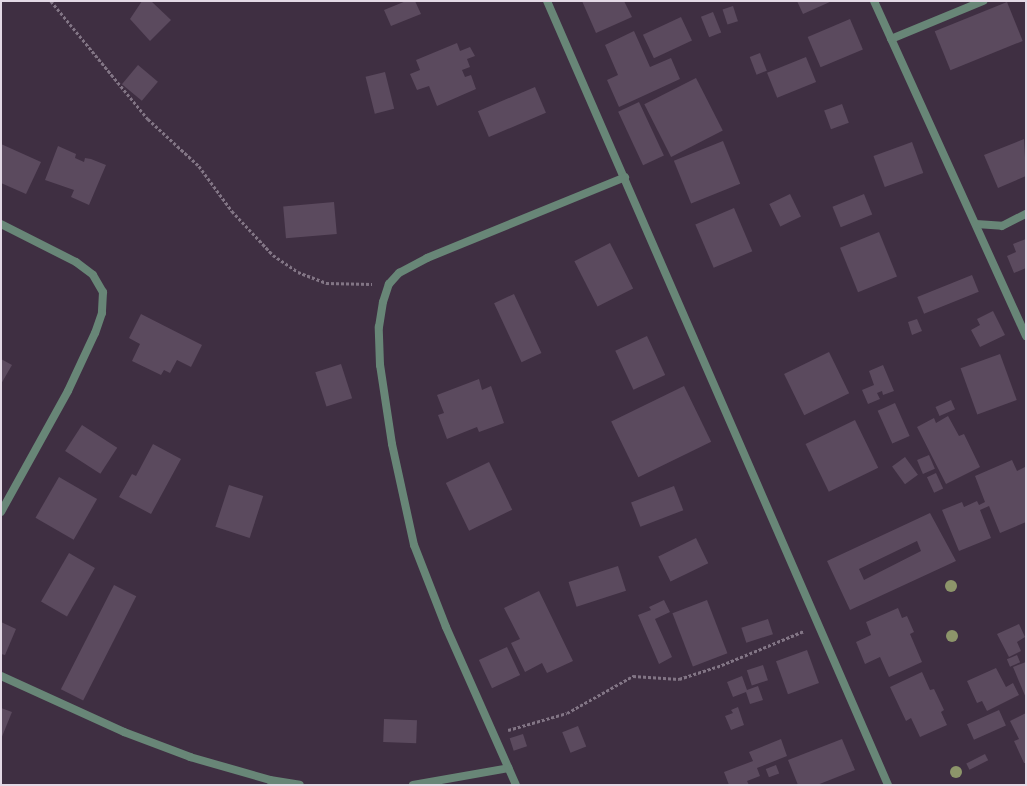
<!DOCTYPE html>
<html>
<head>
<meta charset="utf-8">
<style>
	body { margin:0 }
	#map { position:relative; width:1027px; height:786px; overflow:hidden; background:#3f2f42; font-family:Overpass,sans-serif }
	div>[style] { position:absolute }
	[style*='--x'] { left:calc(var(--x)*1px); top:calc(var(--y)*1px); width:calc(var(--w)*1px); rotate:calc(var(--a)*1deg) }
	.building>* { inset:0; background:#5b4a5e; transform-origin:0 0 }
	.path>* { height:2.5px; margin-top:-1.25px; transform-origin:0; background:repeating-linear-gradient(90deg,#827585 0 3px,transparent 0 5px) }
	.street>* { height:8px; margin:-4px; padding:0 4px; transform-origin:4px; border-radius:4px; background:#688677 }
	.trees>* { width:12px; height:12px; margin:-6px; border-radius:50%; background:#8d956a }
	span { translate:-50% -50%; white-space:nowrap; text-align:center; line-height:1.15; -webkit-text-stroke:3.5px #211a23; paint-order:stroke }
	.frame { position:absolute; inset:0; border:2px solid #e3d9e5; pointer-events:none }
</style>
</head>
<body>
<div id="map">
	<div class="building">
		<div style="clip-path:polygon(142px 1px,151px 1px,171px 20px,150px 41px,130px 19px)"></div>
		<div style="clip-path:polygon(406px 1px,415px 1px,421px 14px,391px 26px,384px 10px)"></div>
		<div style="clip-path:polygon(582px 1px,624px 1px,632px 17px,596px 33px)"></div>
		<div style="clip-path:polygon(797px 1px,832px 1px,803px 14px)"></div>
		<div style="left:1007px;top:2px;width:42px;height:78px;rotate:68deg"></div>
		<div style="left:733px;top:6px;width:16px;height:11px;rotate:72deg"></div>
		<div style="left:713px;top:12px;width:22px;height:13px;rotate:68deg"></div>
		<div style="left:681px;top:17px;width:26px;height:42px;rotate:65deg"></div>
		<div style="left:850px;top:19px;width:33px;height:46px;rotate:67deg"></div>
		<div style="clip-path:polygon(634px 31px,650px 67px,671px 58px,680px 79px,619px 107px,607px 80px,618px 75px,605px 45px)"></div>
		<div style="clip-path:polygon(457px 43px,460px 51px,470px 47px,475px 56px,467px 59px,470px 67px,462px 70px,465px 77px,471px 75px,476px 89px,437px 106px,429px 86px,417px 90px,410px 74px,420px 70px,416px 60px)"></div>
		<div style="left:760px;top:53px;width:19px;height:11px;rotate:69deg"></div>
		<div style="left:806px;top:57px;width:27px;height:42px;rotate:68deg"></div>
		<div style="left:138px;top:65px;width:26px;height:25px;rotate:40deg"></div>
		<div style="left:385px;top:72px;width:38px;height:20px;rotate:76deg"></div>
		<div style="left:696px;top:78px;width:59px;height:58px;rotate:63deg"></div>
		<div style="left:535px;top:87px;width:28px;height:62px;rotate:67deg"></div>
		<div style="left:639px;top:102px;width:59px;height:23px;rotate:65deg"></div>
		<div style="left:842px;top:104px;width:20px;height:19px;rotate:70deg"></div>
		<div style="clip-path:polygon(1024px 139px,1026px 176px,998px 188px,984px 155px)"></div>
		<div style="left:723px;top:141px;width:46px;height:53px;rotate:68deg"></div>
		<div style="left:912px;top:142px;width:33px;height:41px;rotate:70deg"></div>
		<div style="clip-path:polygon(1px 144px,41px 162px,26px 194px,1px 183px)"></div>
		<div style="clip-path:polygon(58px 146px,76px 154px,75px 158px,84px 162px,85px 158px,91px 159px,106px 165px,89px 205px,71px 197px,74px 190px,45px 180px)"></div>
		<div style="left:790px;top:194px;width:25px;height:23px;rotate:64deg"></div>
		<div style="left:864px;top:194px;width:22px;height:34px;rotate:68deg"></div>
		<div style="left:334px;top:202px;width:32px;height:51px;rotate:85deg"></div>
		<div style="left:734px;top:208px;width:47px;height:42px;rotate:67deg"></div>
		<div style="left:879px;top:232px;width:48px;height:42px;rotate:68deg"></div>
		<div style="clip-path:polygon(1026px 239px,1026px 268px,1014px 273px,1007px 256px,1016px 252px,1013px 244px)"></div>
		<div style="left:610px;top:243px;width:51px;height:40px;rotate:63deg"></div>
		<div style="left:972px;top:275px;width:18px;height:59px;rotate:68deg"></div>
		<div style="left:514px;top:294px;width:65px;height:22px;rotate:65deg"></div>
		<div style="clip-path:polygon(993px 311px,1005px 335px,980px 347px,971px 330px,980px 325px,977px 319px)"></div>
		<div style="clip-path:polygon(141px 314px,202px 345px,191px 367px,177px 360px,170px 373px,164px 370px,161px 375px,132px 361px,140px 344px,129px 338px)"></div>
		<div style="clip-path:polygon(917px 319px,922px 331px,912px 335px,908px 322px)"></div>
		<div style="left:647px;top:336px;width:43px;height:35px;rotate:65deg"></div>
		<div style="left:829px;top:352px;width:46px;height:50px;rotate:64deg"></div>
		<div style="left:1000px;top:354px;width:49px;height:42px;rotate:70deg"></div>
		<div style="clip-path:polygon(1px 359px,12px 365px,1px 384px)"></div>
		<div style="left:341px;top:364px;width:36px;height:27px;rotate:72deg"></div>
		<div style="clip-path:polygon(883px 365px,894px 391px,883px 395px,882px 391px,877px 393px,880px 399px,868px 404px,862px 390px,874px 385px,869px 371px)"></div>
		<div style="clip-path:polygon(479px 379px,482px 390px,491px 386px,504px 423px,479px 432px,477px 427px,447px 439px,438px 415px,444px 413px,437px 395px)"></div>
		<div style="left:684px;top:386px;width:62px;height:81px;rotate:64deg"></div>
		<div style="left:951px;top:400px;width:10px;height:17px;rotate:66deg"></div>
		<div style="left:895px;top:403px;width:36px;height:19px;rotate:66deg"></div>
		<div style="clip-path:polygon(948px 416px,959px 436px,964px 434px,980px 467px,946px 484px,917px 427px,934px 418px,936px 423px)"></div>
		<div style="left:855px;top:420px;width:53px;height:55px;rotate:64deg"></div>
		<div style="left:82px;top:425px;width:42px;height:31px;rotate:33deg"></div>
		<div style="clip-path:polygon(153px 444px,181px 459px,151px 514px,119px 497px,132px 474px,136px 476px)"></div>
		<div style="left:929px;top:455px;width:15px;height:13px;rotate:67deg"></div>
		<div style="left:905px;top:457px;width:22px;height:16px;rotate:54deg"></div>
		<div style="clip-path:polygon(1012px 460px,1017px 471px,1025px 467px,1026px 469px,1026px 522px,1000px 533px,989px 506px,980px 510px,991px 538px,959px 551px,942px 510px,962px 502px,964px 507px,977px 501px,979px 505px,985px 502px,975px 476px)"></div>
		<div style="left:489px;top:462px;width:53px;height:48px;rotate:64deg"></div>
		<div style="left:936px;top:473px;width:17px;height:10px;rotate:65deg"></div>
		<div style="left:59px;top:477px;width:44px;height:47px;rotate:30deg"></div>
		<div style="left:229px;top:485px;width:36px;height:44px;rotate:18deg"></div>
		<div style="left:674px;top:486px;width:26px;height:46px;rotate:69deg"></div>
		<div style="clip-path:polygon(evenodd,930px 513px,956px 561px,850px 610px,827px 561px,930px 513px,917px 541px,921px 551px,864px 580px,859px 569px,917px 541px)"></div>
		<div style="left:696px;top:538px;width:28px;height:42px;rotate:64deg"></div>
		<div style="left:69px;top:553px;width:30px;height:56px;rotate:30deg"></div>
		<div style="left:618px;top:566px;width:26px;height:52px;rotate:72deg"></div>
		<div style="left:114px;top:585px;width:25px;height:117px;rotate:27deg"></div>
		<div style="clip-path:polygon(539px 591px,573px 661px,547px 673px,542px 663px,525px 672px,511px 643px,520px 639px,504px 608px)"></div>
		<div style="clip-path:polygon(664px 600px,670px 612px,655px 619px,672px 657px,659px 664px,638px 615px,651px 610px,649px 607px)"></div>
		<div style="left:707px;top:600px;width:57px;height:37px;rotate:69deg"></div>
		<div style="clip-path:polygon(898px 608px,902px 618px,907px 616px,914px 632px,910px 634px,922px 662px,889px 677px,880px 657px,865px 664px,856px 642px,871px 635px,866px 622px)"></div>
		<div style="left:768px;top:619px;width:16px;height:28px;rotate:72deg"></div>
		<div style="clip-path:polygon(1px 622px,16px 629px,5px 655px,1px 654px)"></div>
		<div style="clip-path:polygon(1019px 624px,1025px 637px,1017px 642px,1021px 651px,1009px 657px,997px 634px)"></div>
		<div style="left:507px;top:647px;width:31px;height:31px;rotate:65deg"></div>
		<div style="left:807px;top:650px;width:35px;height:33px;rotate:70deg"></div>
		<div style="left:1017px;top:655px;width:8px;height:11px;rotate:67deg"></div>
		<div style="clip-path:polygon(1026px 662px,1026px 698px,1013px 667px)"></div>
		<div style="left:763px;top:665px;width:16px;height:17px;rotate:72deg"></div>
		<div style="clip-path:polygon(996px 668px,1006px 687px,1013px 683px,1019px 695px,987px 711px,982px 701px,977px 703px,967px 681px)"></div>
		<div style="clip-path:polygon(922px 672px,930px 690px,934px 689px,944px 710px,941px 712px,947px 725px,920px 737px,911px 718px,906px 721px,890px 687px)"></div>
		<div style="clip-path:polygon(742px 676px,747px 690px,758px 686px,763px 700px,750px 704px,746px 692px,733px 697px,727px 682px)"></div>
		<div style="clip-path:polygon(738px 707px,744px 725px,731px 730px,725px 716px,733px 713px,731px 710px)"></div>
		<div style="clip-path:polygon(1px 708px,12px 712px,1px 739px)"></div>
		<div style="left:999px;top:710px;width:17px;height:35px;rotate:66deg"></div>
		<div style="clip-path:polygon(1026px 713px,1026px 763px,1024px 763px,1014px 741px,1019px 739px,1010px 721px)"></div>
		<div style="left:384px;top:719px;width:33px;height:23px;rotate:2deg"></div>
		<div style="left:578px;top:726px;width:22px;height:17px;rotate:68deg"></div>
		<div style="left:523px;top:734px;width:13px;height:14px;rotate:72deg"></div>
		<div style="clip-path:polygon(781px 739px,787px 756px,757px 768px,760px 776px,747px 781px,749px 785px,729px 785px,724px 772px,753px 761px,749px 752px)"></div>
		<div style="clip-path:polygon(842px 739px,855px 770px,817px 785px,798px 785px,788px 760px)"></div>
		<div style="left:985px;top:754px;width:7px;height:21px;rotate:63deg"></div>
		<div style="left:776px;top:765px;width:9px;height:11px;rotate:69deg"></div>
	</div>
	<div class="path">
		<div style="--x:51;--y:1;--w:153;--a:50.6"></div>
		<div style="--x:148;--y:119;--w:69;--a:42.7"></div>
		<div style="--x:199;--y:166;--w:56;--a:53.7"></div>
		<div style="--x:232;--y:211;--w:60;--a:47"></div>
		<div style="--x:273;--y:255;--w:30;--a:34"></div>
		<div style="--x:298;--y:272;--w:30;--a:21"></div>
		<div style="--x:326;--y:283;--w:46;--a:1.2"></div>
		<div style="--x:508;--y:730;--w:61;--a:-16.1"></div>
		<div style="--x:567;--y:713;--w:76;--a:-29.3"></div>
		<div style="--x:633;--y:676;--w:46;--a:3.7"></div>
		<div style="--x:679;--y:679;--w:40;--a:-18"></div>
		<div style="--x:717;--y:667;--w:94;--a:-22.5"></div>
	</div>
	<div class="street">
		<div style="--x:547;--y:1;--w:855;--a:66.49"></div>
		<div style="--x:874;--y:1;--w:368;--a:65.6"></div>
		<div style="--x:891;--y:39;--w:100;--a:-22.4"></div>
		<div style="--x:1;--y:224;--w:84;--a:26.9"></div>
		<div style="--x:76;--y:262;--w:21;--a:37"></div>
		<div style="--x:93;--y:275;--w:20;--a:60"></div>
		<div style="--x:103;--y:292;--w:21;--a:93"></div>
		<div style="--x:102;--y:313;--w:21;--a:109"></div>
		<div style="--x:95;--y:333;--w:64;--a:115"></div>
		<div style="--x:68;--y:391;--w:138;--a:119"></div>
		<div style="--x:976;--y:224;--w:26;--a:4"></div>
		<div style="--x:1002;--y:226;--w:27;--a:-27"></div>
		<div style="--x:1;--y:676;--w:135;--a:24.5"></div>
		<div style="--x:124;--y:732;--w:71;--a:20.7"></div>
		<div style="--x:190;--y:757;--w:83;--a:16"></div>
		<div style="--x:270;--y:780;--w:30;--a:9"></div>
		<div style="--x:413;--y:785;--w:97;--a:-10"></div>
		<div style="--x:516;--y:785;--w:173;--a:-113.9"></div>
		<div style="--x:446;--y:627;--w:88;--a:-111.3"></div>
		<div style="--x:414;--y:545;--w:103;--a:-102.3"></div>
		<div style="--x:392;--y:444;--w:80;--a:-98.6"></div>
		<div style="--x:380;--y:365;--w:38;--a:-92"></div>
		<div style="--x:379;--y:327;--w:25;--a:-81"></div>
		<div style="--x:383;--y:302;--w:19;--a:-72"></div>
		<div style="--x:389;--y:284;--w:15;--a:-48"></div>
		<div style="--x:399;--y:273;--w:32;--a:-28"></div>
		<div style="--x:427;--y:258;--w:214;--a:-22.2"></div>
	</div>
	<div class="trees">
		<div style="left:951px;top:586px"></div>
		<div style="left:952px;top:636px"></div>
		<div style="left:956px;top:772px"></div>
	</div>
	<div class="frame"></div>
</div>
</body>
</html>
